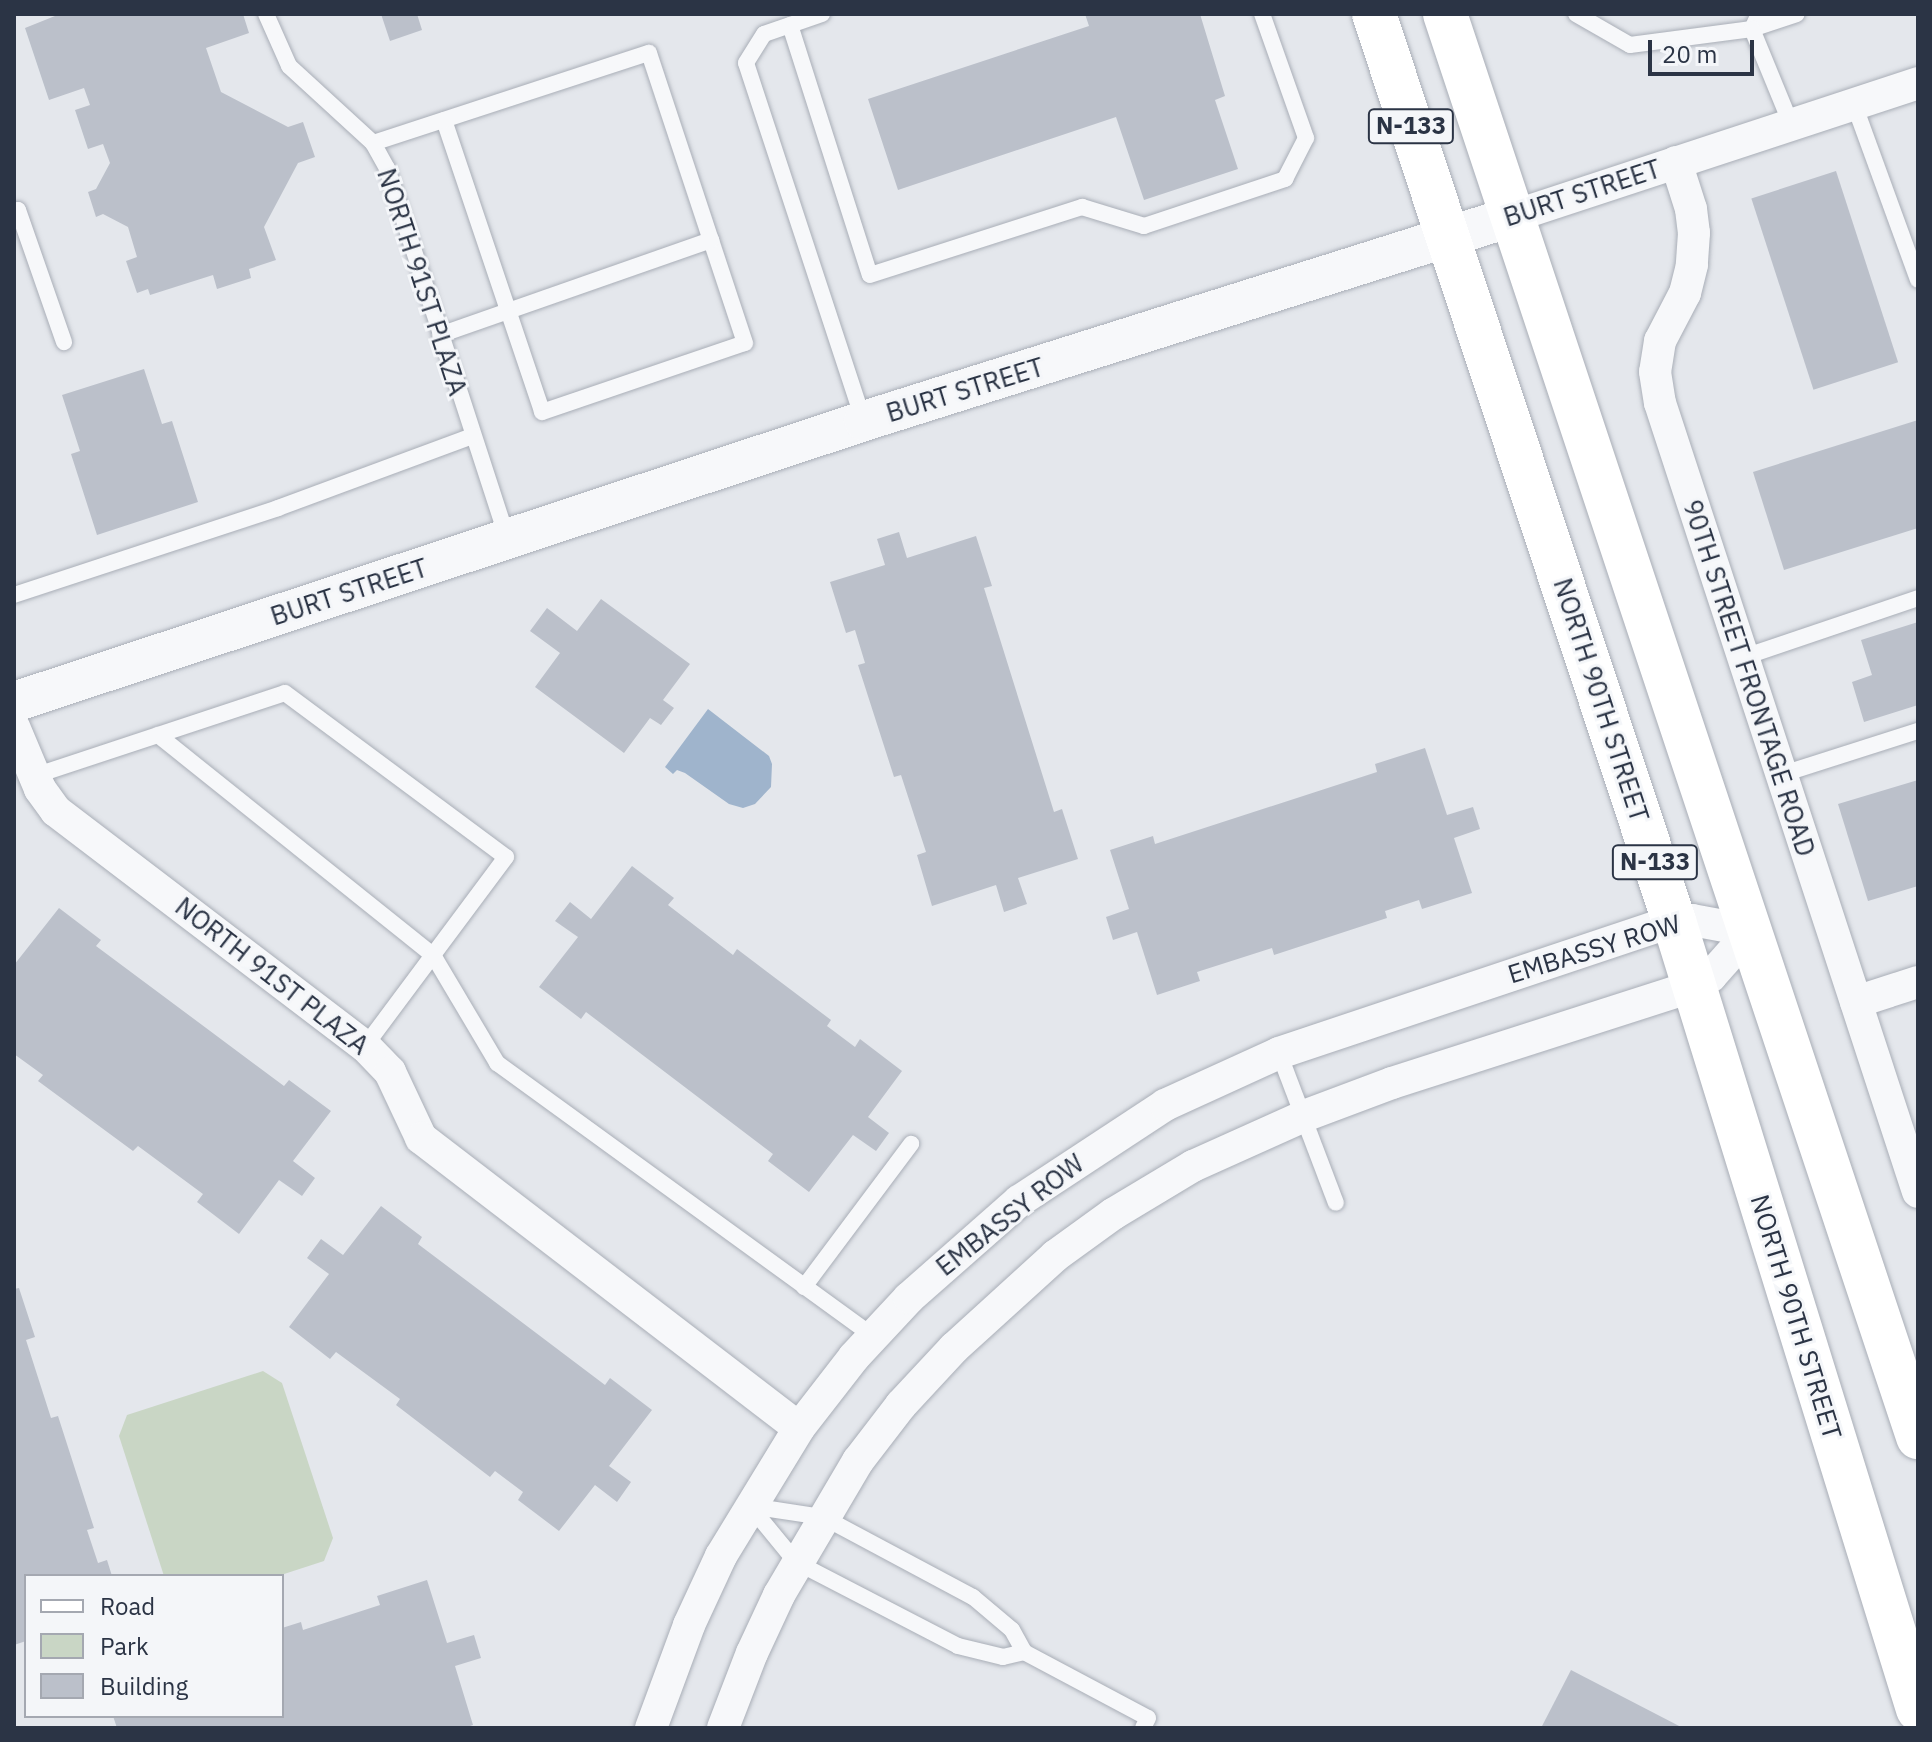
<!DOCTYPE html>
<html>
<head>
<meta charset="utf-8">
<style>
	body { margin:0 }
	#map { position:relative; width:1932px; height:1742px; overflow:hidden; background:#e4e7ec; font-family:"IBM Plex Sans",sans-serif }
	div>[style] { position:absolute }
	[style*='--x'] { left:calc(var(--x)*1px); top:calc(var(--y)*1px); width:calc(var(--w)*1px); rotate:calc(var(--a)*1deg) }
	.green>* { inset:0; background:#c9d6c5 }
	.water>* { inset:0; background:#9fb4cc }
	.building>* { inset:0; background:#bbc0ca; transform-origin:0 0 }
	.roads { filter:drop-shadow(0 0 2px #a9aeb7) drop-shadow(0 0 2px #a9aeb7) }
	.service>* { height:16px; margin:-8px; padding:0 8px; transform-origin:8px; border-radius:8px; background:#f7f8fa }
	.minor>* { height:32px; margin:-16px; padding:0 16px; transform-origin:16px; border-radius:16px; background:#f7f8fa }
	.tertiary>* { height:40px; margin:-20px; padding:0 20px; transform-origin:20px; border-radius:20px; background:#f7f8fa }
	.primary>* { height:44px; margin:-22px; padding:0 22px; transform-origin:22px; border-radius:22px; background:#fff }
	span { translate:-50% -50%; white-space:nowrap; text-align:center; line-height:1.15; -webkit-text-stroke:6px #f4f6f9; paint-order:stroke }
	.shield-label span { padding:2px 6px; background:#f4f6f9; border:2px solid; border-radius:6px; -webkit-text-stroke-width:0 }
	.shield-label { font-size:24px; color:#2b3445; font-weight:700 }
	.street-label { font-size:26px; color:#2b3445 }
	.frame { position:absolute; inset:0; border:16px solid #2b3445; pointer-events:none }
	.legend { position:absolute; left:24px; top:1574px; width:260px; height:144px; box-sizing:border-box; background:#f4f6f9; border:2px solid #a4a8b1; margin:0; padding:10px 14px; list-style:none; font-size:24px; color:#2b3445 }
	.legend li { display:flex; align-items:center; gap:16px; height:40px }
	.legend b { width:40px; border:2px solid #a4a8b1 }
	.scale { position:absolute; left:1648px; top:40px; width:106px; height:36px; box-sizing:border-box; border:4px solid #2b3445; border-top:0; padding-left:10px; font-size:24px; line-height:28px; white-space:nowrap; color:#2b3445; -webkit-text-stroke:6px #f4f6f9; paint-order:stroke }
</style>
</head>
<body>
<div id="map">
	<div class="green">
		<div style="clip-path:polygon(263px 1371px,282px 1383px,333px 1538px,324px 1561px,278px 1576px,164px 1576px,119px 1436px,127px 1415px)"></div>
	</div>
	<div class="water">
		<div style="clip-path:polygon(708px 709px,769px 756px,772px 764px,771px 787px,755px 804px,743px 808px,729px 804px,685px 773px,677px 770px,673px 774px,665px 767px)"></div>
	</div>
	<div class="building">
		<div style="clip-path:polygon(60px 14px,243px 14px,249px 33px,206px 48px,221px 92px,288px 127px,303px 122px,315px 157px,298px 163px,264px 227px,276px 260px,249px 269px,251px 278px,217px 289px,213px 275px,150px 295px,148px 289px,137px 293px,126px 261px,137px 257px,128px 227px,103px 214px,96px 217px,88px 192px,96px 189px,110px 163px,103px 144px,88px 149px,75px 110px,90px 105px,84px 88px,49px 100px,25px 28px)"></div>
		<div style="clip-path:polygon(381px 14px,417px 14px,422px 30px,390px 41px)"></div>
		<div style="clip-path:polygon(1085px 14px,1200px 14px,1225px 96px,1215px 100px,1238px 169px,1144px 200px,1116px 117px,898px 190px,868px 99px,1089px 26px)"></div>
		<div style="left:1836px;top:171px;width:201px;height:89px;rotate:72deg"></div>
		<div style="clip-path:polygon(144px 369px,162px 424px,172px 421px,198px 502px,97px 535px,71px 454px,80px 451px,62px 395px)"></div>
		<div style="clip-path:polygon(1918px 420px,1918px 528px,1784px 570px,1753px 472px)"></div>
		<div style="clip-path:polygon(899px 532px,907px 558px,976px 536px,992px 586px,984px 588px,1054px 812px,1062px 809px,1078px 859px,1018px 878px,1027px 904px,1004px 912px,996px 885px,932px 906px,917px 855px,926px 852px,901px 775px,894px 777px,858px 665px,865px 663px,855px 630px,846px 633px,830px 582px,885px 565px,877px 539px)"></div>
		<div style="clip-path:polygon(601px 599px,690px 664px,663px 700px,674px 708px,661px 725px,650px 718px,624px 753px,535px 687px,560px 653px,530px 631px,547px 608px,577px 631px)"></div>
		<div style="clip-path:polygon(1918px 622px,1918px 705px,1864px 722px,1852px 682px,1872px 675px,1861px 640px)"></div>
		<div style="clip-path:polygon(1425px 748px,1447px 815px,1473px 807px,1480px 829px,1454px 838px,1472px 893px,1422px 909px,1419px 900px,1385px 911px,1387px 918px,1274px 955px,1272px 948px,1197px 972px,1200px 981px,1157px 995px,1137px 932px,1113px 940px,1106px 917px,1129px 909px,1110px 850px,1153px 836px,1155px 844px,1377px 772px,1375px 764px)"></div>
		<div style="clip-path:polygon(1918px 780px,1918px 886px,1868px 901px,1838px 804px)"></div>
		<div style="clip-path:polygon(632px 866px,674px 898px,668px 905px,733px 955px,737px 949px,831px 1020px,827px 1026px,855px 1047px,860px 1039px,902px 1071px,868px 1117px,889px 1133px,876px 1151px,853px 1135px,809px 1192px,768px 1161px,773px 1154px,586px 1012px,581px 1019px,539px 987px,578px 937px,555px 921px,570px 902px,591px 919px)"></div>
		<div style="clip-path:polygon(59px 908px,101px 940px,96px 946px,284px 1086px,289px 1080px,331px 1111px,293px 1161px,315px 1178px,302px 1196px,279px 1180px,239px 1234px,197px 1202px,203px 1194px,138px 1146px,133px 1151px,38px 1081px,43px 1075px,14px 1054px,14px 965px)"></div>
		<div style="clip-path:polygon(381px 1206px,422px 1237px,418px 1244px,605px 1385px,610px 1378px,652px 1410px,609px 1466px,631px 1482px,617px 1502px,595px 1485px,559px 1531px,518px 1500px,523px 1492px,495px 1471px,490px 1477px,396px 1405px,400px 1399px,336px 1352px,330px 1359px,289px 1327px,329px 1274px,307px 1258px,321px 1239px,343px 1255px)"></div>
		<div style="clip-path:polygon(19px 1288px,35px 1337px,26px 1340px,51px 1418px,58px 1416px,94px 1528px,87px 1530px,98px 1563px,107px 1560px,112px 1576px,26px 1576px,26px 1641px,14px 1645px,14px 1289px)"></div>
		<div style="clip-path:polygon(427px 1580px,447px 1643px,474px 1635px,481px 1658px,455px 1666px,473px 1725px,464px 1728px,117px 1728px,113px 1716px,282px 1716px,282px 1628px,301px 1622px,303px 1630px,380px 1605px,377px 1596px)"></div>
		<div style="clip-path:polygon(1571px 1670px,1683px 1728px,1541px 1728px)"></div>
	</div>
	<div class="roads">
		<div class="service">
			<div style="--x:266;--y:14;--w:57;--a:66.1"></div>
			<div style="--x:289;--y:66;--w:114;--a:42.5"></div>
			<div style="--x:373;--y:143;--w:29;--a:61"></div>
			<div style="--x:387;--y:168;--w:389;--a:72"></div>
			<div style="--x:822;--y:14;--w:61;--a:161"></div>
			<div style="--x:764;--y:34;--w:34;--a:122"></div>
			<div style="--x:746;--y:63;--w:377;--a:71.8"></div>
			<div style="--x:1576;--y:14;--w:62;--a:29.9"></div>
			<div style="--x:1630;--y:45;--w:123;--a:-7.5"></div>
			<div style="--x:1752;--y:29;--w:47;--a:-18.4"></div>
			<div style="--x:1759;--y:14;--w:17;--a:115"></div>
			<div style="--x:1752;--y:29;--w:103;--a:67.7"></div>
			<div style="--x:790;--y:25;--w:262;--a:72.3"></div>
			<div style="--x:870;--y:275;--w:223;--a:-17.8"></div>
			<div style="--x:1082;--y:207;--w:65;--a:17"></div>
			<div style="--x:1144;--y:226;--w:149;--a:-18.4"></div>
			<div style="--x:1285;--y:179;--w:46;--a:-62.9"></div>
			<div style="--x:1306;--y:138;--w:132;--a:-109.5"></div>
			<div style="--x:1854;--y:104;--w:187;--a:70"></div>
			<div style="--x:444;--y:120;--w:308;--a:71.4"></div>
			<div style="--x:542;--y:412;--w:214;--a:-18.8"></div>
			<div style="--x:745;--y:343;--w:108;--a:-108.3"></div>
			<div style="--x:373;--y:143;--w:290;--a:-18.1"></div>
			<div style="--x:649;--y:53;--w:197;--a:71.7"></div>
			<div style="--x:711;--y:240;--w:287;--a:160.7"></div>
			<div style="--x:14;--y:211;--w:4;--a:-14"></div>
			<div style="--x:18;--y:210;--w:140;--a:70.8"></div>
			<div style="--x:14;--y:595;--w:278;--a:-18.2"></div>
			<div style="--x:278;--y:508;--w:208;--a:-20.3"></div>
			<div style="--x:1741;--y:658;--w:187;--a:-18.7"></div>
			<div style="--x:158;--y:735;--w:352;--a:38.7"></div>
			<div style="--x:433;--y:955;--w:126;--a:59.3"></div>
			<div style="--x:497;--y:1063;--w:465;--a:36"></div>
			<div style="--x:1780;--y:775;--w:145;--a:-17.7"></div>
			<div style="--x:34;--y:776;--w:264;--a:-18.3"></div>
			<div style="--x:285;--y:693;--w:275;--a:36.6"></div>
			<div style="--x:506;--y:857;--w:236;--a:126.7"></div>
			<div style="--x:1279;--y:1053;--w:160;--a:69.2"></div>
			<div style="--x:804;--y:1287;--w:179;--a:-53.2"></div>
			<div style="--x:750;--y:1506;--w:74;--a:8.6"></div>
			<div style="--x:823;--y:1517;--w:170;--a:28.1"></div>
			<div style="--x:973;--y:1597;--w:51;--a:40.2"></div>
			<div style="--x:1012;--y:1630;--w:25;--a:61"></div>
			<div style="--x:1024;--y:1652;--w:140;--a:28"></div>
			<div style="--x:1148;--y:1718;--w:11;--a:117"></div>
			<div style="--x:750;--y:1506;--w:72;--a:50.6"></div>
			<div style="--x:796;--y:1562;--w:182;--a:27.4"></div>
			<div style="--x:958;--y:1646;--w:46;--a:13.7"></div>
			<div style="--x:1003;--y:1657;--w:22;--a:-13"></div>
		</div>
		<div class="minor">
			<div style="--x:1676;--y:162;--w:49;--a:72.3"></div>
			<div style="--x:1691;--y:209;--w:24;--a:83"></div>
			<div style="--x:1694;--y:233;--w:32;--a:94"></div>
			<div style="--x:1692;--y:265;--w:29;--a:104"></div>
			<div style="--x:1685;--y:293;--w:54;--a:117.5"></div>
			<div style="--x:1660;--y:341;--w:31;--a:99"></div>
			<div style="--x:1655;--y:372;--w:31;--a:81"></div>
			<div style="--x:1660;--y:403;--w:830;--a:71.89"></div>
			<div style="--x:1514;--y:216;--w:425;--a:-18.2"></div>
			<div style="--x:14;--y:727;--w:67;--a:67.2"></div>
			<div style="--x:40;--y:789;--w:27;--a:54"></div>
			<div style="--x:56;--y:811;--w:388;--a:37.3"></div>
			<div style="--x:365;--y:1046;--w:36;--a:46"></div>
			<div style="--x:390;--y:1072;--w:73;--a:64.8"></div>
			<div style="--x:421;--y:1138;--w:476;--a:37.5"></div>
			<div style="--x:1856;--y:1002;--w:65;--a:-17.9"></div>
			<div style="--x:651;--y:1728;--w:110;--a:-69.7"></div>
			<div style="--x:689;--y:1625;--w:76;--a:-65.1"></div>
			<div style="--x:721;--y:1556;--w:150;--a:-58.6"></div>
			<div style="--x:799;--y:1428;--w:90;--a:-52.2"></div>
			<div style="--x:854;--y:1357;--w:81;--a:-47"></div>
			<div style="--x:909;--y:1298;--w:147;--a:-41.4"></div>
			<div style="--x:1019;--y:1201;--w:175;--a:-33.3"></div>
			<div style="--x:1165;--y:1105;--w:125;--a:-24.5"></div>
			<div style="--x:1279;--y:1053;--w:416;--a:-18.5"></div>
			<div style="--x:1674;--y:921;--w:18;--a:-3"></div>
			<div style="--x:1692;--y:920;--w:60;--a:10.6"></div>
			<div style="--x:723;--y:1728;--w:80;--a:-68.9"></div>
			<div style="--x:752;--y:1653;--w:64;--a:-65"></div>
			<div style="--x:779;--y:1595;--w:156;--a:-59.5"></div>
			<div style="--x:858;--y:1461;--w:71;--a:-52.5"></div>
			<div style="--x:901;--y:1405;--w:78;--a:-47.1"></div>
			<div style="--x:954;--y:1348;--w:137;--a:-42.3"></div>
			<div style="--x:1055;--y:1256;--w:72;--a:-35.9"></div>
			<div style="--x:1113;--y:1214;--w:93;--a:-31"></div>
			<div style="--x:1193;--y:1166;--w:122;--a:-24.2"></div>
			<div style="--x:1304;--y:1116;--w:94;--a:-20.6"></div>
			<div style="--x:1392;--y:1083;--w:318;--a:-17.8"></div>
			<div style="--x:1695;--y:986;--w:19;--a:-32"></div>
			<div style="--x:1711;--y:976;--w:60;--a:-48.4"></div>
		</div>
		<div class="tertiary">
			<div style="--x:14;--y:702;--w:895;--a:-18.29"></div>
			<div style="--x:864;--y:421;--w:682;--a:-17.5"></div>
		</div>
		<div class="primary">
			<div style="--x:1374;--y:14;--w:955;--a:71.7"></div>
			<div style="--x:1674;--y:921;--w:825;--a:72.8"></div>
			<div style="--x:1445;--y:14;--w:1500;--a:71.61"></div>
		</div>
	</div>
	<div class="shield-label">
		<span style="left:1411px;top:126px">N-133</span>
		<span style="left:1655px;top:862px">N-133</span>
	</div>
	<div class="street-label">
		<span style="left:1582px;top:193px;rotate:-18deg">BURT STREET</span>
		<span style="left:422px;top:282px;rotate:72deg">NORTH 91ST PLAZA</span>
		<span style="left:965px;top:390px;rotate:-17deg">BURT STREET</span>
		<span style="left:349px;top:592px;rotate:-18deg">BURT STREET</span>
		<span style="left:1749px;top:678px;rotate:72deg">90TH STREET FRONTAGE ROAD</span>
		<span style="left:1601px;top:700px;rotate:72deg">NORTH 90TH STREET</span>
		<span style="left:1594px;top:949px;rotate:-17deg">EMBASSY ROW</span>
		<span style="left:272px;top:976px;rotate:38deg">NORTH 91ST PLAZA</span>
		<span style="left:1010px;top:1215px;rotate:-38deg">EMBASSY ROW</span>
		<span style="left:1796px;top:1317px;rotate:73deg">NORTH 90TH STREET</span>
	</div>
	<div class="frame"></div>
	<ul class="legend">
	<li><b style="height:10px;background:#fff"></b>Road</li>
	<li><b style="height:22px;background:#c9d6c5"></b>Park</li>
	<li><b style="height:22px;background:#bbc0ca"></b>Building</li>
	</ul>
	<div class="scale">20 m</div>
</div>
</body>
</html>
